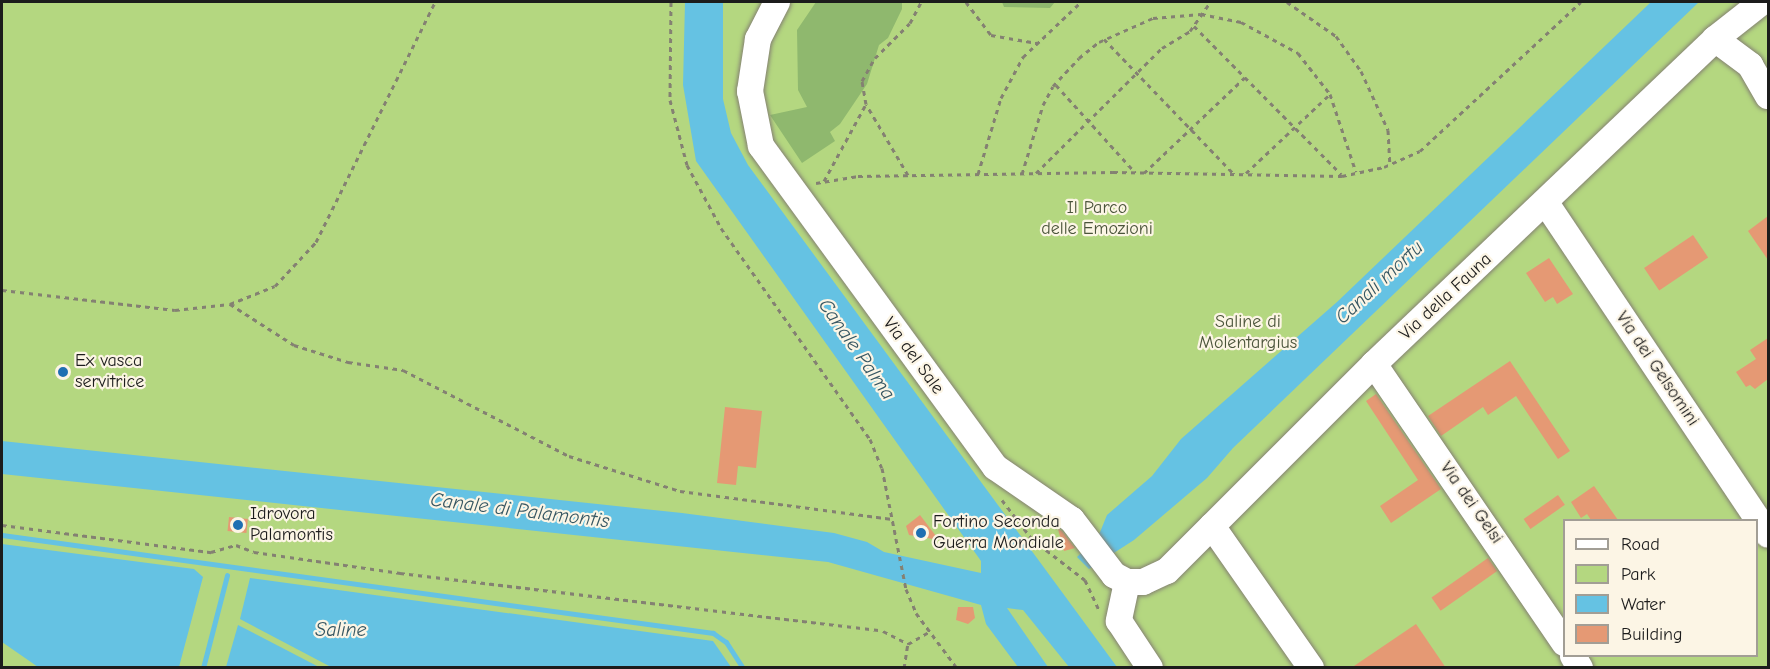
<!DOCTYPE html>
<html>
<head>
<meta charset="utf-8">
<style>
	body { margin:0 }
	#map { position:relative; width:1770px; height:669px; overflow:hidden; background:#ede6c8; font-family:"Comic Neue",sans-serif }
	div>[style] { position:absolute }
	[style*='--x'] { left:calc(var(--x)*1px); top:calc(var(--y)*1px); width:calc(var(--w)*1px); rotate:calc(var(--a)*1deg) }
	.green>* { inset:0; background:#b4d780 }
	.forest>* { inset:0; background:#8fb86e }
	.water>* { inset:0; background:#65c2e3 }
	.stream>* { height:5px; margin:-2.5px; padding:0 2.5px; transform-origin:2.5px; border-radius:2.5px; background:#65c2e3 }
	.building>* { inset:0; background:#e59974; transform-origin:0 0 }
	.path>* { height:3px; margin-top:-1.5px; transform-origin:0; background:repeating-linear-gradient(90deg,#848172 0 4.5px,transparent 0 9px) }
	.roads { filter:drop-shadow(0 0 2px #848172) drop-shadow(0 0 2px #848172) }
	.minor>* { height:26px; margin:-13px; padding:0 13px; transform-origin:13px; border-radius:13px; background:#fff }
	.dots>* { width:16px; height:16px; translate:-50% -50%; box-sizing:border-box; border:3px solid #fcf5e5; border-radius:50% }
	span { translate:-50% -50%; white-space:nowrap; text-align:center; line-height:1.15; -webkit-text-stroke:4.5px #fcf5e5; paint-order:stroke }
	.park-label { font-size:18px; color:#4a543a }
	.street-label { font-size:18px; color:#1c1c1c }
	.poi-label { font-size:18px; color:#1c1c1c }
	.left { translate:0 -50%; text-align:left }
	.water-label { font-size:20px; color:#365662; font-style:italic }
	.frame { position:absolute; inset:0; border:3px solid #1c1c1c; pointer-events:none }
	.legend { position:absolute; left:1563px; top:519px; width:195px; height:138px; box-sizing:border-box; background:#fcf5e5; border:2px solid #a29e95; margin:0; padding:8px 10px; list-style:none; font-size:18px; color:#1c1c1c }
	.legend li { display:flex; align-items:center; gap:12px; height:30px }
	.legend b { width:30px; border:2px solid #a29e95 }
</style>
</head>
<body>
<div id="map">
	<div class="green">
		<div style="clip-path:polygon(evenodd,2px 2px,1768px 2px,1768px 667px,2px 667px,2px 2px,1564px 520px,1756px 520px,1756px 656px,1564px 656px,1564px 520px)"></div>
	</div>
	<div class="forest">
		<div style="clip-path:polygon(816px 2px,902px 2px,902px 9px,888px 38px,879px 45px,867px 84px,840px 124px,830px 132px,835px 141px,802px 163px,770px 115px,807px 107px,798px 90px,797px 30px)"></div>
		<div style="clip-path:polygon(1002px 2px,1055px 2px,1050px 8px,1004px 7px)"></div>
	</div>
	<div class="water">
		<div style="clip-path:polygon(685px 2px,723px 2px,723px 99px,731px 133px,748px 165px,1117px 667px,1069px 667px,1023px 610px,1007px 608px,1048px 667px,1018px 667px,986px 624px,981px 605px,828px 562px,2px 474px,2px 441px,682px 513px,834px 533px,867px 542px,884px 552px,981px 573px,981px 561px,696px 161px,683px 85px)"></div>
		<div style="clip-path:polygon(1651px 2px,1699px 2px,1233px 448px,1207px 478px,1134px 540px,1089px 569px,1077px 557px,1098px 537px,1107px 515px,1152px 476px,1181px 439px,1337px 302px)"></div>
		<div style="clip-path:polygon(2px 544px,194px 569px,203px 577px,179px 667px,38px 667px,2px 642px)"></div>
		<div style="clip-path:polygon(250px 578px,713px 641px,731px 667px,331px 667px,240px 619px)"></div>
		<div style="clip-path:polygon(238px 625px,319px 667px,226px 667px)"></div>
	</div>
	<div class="stream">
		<div style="--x:2;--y:535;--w:718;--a:7.85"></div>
		<div style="--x:713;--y:633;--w:16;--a:35"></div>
		<div style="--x:726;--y:642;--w:31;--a:57"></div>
		<div style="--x:203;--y:668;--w:96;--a:-75.5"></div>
	</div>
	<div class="building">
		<div style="clip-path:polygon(1768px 216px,1768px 260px,1748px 231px)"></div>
		<div style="left:1693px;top:235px;width:27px;height:59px;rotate:56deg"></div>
		<div style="clip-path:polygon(1549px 258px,1573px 294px,1557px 304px,1553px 297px,1545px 302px,1526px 273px)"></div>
		<div style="clip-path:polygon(1768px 338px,1768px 379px,1755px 389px,1750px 385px,1746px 387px,1736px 372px,1756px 359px,1750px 350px)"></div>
		<div style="clip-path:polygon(1510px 361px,1570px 451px,1558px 459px,1516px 396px,1488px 415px,1483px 407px,1441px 436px,1428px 416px)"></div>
		<div style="clip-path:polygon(1376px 394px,1441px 489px,1391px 523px,1380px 506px,1418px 480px,1366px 401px)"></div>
		<div style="clip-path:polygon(725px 407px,762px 411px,756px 468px,738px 466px,736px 485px,717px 483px)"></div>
		<div style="clip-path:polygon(1594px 486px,1618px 520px,1591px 520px,1587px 514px,1581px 518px,1571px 502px)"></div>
		<div style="left:1558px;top:495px;width:12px;height:42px;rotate:55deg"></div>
		<div style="clip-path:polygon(920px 515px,939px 540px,909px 535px,906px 526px)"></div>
		<div style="left:229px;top:517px;width:19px;height:14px;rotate:6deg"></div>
		<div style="clip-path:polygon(1058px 529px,1062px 531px,1075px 548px,1064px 551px)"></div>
		<div style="left:1488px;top:558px;width:16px;height:69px;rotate:55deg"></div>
		<div style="clip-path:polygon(958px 607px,973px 607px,975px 618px,968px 624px,956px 620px)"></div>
		<div style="clip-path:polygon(1416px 624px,1446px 668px,1351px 668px)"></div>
	</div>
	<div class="path">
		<div style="--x:671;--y:2;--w:98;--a:90.6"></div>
		<div style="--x:670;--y:100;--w:67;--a:75.3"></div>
		<div style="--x:687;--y:165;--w:72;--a:61.6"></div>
		<div style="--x:721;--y:228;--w:258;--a:54.8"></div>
		<div style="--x:870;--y:439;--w:31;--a:68"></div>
		<div style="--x:882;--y:468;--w:123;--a:78.8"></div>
		<div style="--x:906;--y:589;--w:26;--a:67"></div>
		<div style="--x:916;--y:613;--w:69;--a:53.3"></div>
		<div style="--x:966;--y:2;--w:41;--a:52.9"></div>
		<div style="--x:991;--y:35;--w:47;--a:9.9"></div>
		<div style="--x:1287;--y:2;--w:60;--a:34.8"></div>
		<div style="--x:1336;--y:36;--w:43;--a:54.5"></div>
		<div style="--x:1361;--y:71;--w:65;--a:65.4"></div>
		<div style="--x:1388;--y:130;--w:34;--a:87"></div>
		<div style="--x:1194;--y:26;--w:209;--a:45.2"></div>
		<div style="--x:1104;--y:39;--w:187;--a:46.1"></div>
		<div style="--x:1056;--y:85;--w:118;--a:47.8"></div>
		<div style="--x:1036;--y:173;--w:177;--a:-44.8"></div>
		<div style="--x:1162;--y:48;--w:33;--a:-31"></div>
		<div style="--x:1190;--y:31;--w:35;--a:-55"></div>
		<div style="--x:1144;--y:173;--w:139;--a:-43.5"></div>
		<div style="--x:1246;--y:173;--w:115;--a:-43.2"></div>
		<div style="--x:978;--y:174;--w:79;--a:-73.2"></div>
		<div style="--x:1001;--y:98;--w:47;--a:-61.8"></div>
		<div style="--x:1023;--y:57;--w:80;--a:-43.5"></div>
		<div style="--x:1022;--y:174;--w:72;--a:-73.1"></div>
		<div style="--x:1043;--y:105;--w:21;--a:-62"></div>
		<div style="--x:1053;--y:86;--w:38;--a:-47"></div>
		<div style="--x:1079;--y:58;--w:26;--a:-39"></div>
		<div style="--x:1099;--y:42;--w:59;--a:-24"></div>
		<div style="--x:1153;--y:18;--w:48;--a:-4.8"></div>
		<div style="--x:1201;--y:14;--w:41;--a:11.3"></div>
		<div style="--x:1241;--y:22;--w:65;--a:28.5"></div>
		<div style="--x:1298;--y:53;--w:52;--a:52"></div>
		<div style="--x:1330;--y:94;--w:82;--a:71.6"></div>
		<div style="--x:908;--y:175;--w:82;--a:-120.6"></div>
		<div style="--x:866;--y:104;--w:23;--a:-100"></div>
		<div style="--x:862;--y:81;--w:26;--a:-61"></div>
		<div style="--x:875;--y:58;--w:49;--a:-45"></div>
		<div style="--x:910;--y:23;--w:24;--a:-62"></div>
		<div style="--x:824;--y:181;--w:88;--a:-61.4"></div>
		<div style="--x:816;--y:183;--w:43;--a:-9.5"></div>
		<div style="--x:858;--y:176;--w:255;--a:-0.9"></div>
		<div style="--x:1113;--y:172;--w:229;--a:1"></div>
		<div style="--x:1342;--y:176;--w:43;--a:-12.1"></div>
		<div style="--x:1384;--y:167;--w:39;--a:-24"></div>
		<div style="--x:1420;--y:151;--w:219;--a:-42.8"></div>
		<div style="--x:2;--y:290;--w:174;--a:6.6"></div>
		<div style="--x:175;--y:310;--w:55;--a:-6.2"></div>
		<div style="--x:230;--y:304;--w:48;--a:-21.8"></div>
		<div style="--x:275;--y:286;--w:60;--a:-47"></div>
		<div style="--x:316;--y:242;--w:268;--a:-63.6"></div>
		<div style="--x:230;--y:304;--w:76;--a:32.6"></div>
		<div style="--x:294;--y:345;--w:57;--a:17.5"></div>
		<div style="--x:348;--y:362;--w:56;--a:8.3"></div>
		<div style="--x:403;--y:370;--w:187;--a:27.4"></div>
		<div style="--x:569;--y:456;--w:116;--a:17.5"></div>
		<div style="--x:680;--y:491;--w:214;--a:7.5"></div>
		<div style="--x:1002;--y:500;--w:49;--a:52.4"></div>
		<div style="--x:1032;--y:539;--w:67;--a:37.7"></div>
		<div style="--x:1085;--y:580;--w:33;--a:65"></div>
		<div style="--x:2;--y:525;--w:211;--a:7.4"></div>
		<div style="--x:211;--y:552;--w:26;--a:-16"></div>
		<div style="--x:236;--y:545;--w:19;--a:21"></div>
		<div style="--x:254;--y:552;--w:148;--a:8.2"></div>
		<div style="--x:400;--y:573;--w:486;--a:6.8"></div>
		<div style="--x:883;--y:631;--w:28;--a:27"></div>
		<div style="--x:908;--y:644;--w:24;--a:-30"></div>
		<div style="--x:904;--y:668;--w:24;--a:-81"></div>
	</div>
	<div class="roads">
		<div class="minor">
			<div style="--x:777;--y:2;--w:42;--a:117.2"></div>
			<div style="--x:758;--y:39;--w:53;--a:98.7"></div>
			<div style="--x:750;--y:91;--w:56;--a:78.7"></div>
			<div style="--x:761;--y:146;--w:397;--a:53.9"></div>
			<div style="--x:995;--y:467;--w:93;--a:34.5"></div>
			<div style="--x:1072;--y:520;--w:69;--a:52.6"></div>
			<div style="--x:1114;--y:575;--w:15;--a:28"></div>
			<div style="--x:1127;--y:582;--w:40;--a:102"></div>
			<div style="--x:1119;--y:621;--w:56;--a:56.6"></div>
			<div style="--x:1715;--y:39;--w:44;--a:36.6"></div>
			<div style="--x:1750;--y:65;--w:36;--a:60"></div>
			<div style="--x:1546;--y:203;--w:399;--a:56.2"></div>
			<div style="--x:1374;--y:364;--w:338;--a:55.7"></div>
			<div style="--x:1212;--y:526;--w:173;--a:55.1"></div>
			<div style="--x:1127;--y:582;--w:16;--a:0"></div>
			<div style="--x:1143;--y:582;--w:26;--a:-25"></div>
			<div style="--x:1167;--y:571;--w:293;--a:-45"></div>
			<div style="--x:1374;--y:364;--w:471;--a:-43.6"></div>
			<div style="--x:1715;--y:39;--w:60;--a:-38.2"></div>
			<div style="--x:1573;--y:656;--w:14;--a:60"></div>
		</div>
	</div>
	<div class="dots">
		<div style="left:63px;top:372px;background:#1f6fb2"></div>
		<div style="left:238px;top:525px;background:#1f6fb2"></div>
		<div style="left:921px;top:533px;background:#1f6fb2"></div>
	</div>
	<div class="park-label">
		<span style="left:1097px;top:219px">Il Parco<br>delle Emozioni</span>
		<span style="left:1248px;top:333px">Saline di<br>Molentargius</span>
	</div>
	<div class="street-label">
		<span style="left:1446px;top:297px;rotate:-43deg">Via della Fauna</span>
		<span style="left:913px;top:356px;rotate:54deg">Via del Sale</span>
		<span style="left:1657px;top:369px;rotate:56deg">Via dei Gelsomini</span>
		<span style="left:1471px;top:503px;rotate:55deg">Via dei Gelsi</span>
	</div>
	<div class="poi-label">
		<span class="left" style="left:75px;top:372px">Ex vasca<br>servitrice</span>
		<span class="left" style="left:250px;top:525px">Idrovora<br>Palamontis</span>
		<span class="left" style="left:933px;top:533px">Fortino Seconda<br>Guerra Mondiale</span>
	</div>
	<div class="water-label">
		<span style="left:1379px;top:282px;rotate:-43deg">Canali mortu</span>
		<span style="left:857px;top:349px;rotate:55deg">Canale Palma</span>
		<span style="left:520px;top:510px;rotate:7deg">Canale di Palamontis</span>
		<span style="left:341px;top:629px">Saline</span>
	</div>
	<div class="frame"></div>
	<ul class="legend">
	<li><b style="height:8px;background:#fff"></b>Road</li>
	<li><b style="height:16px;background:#b4d780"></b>Park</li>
	<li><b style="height:16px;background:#65c2e3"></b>Water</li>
	<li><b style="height:16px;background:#e59974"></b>Building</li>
	</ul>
</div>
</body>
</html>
